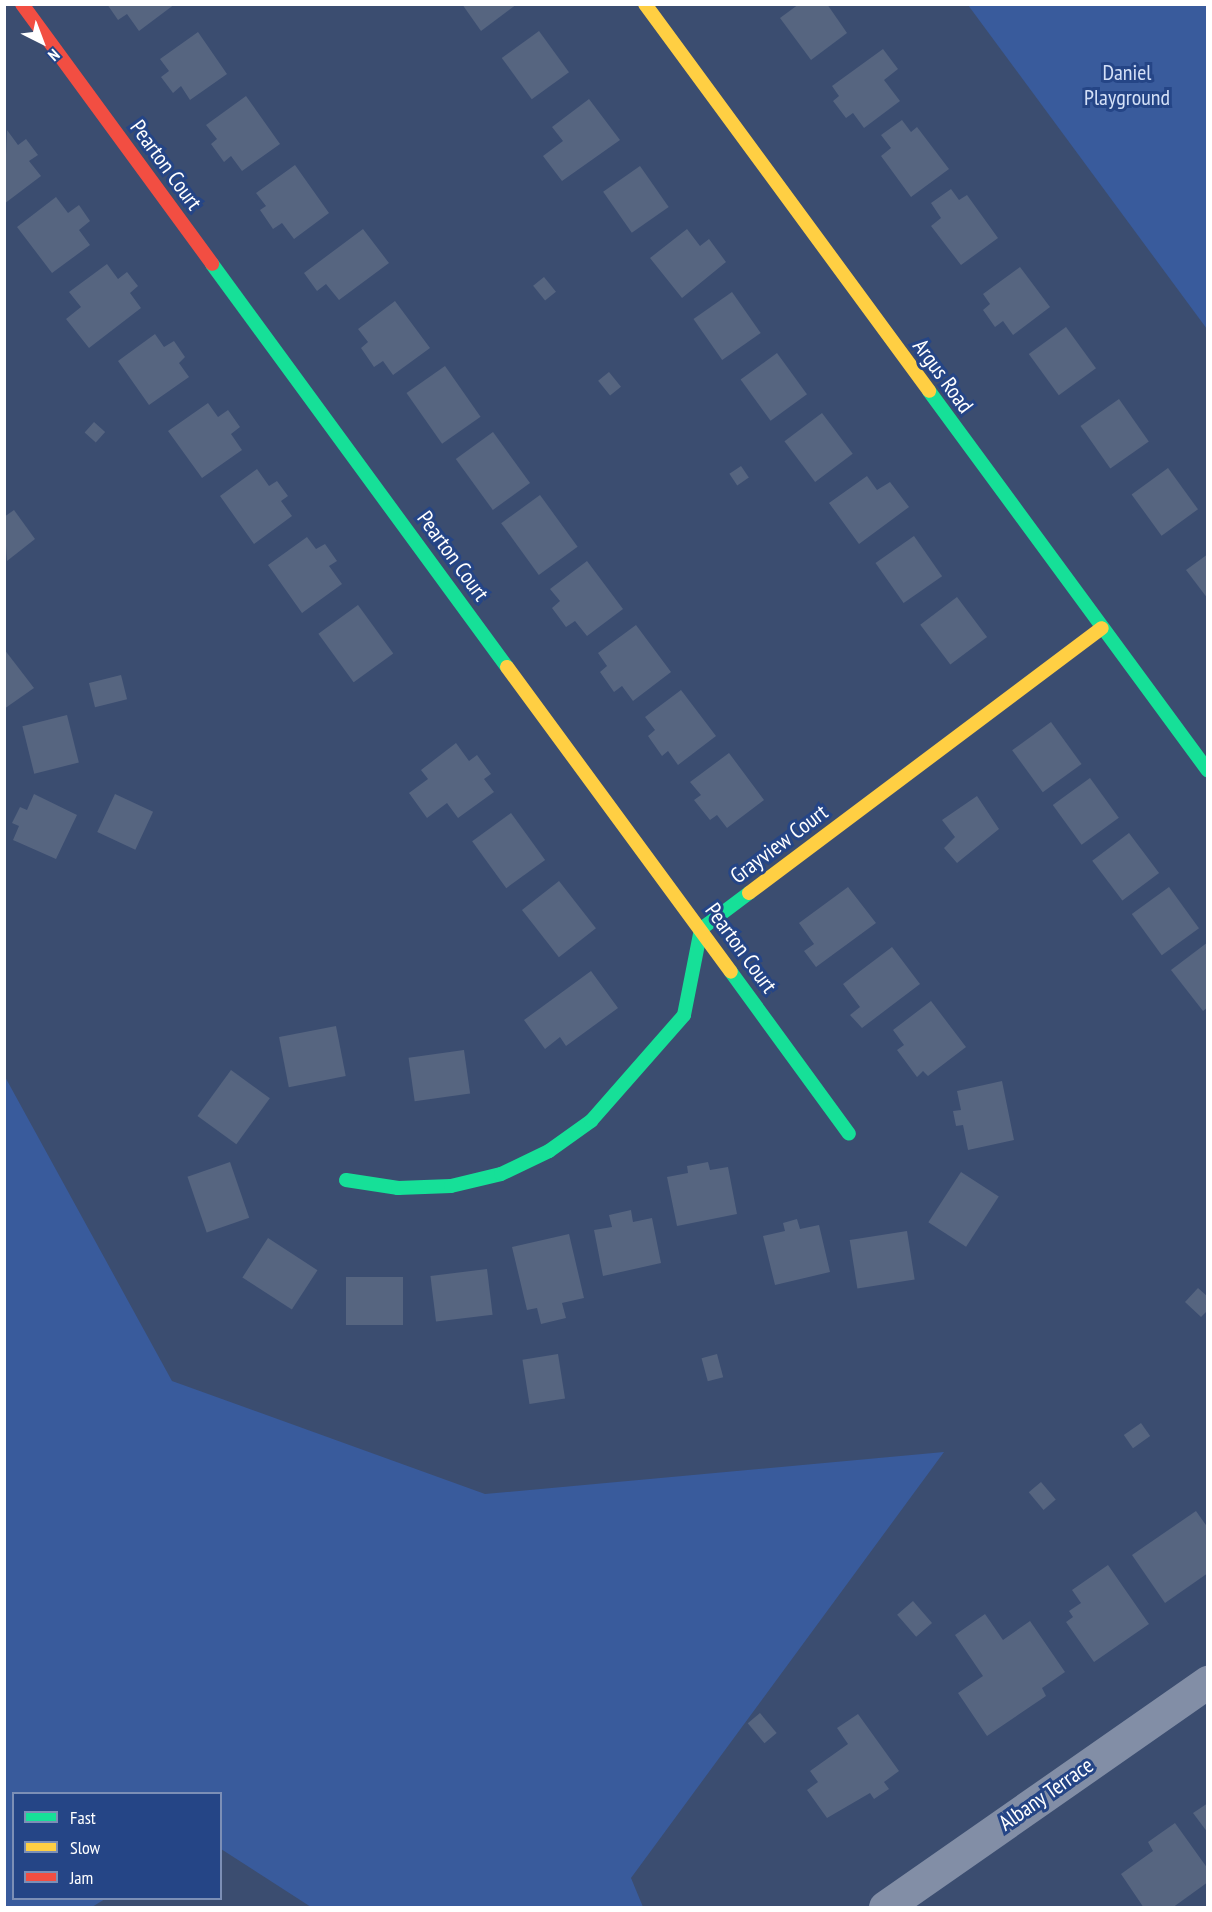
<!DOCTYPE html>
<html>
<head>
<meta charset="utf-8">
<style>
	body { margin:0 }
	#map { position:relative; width:1212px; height:1912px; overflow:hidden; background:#3b4d70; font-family:"PT Sans Narrow",sans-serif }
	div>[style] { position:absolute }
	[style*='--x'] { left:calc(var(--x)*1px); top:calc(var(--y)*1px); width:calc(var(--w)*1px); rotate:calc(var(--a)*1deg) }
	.green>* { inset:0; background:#395b9c }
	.building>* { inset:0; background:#566580; transform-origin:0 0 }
	.street>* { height:33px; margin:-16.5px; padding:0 16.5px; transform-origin:16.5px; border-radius:16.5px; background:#828ea6 }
	.fast>* { height:14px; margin:-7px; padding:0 7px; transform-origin:7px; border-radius:7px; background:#16e098 }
	.slow>* { height:14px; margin:-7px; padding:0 7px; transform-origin:7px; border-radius:7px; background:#ffcf43 }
	.jam>* { height:14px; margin:-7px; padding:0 7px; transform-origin:7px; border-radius:7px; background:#f24e42 }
	span { translate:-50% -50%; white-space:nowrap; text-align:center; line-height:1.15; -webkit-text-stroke:6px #254586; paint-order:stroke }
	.park-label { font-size:22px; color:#d4e0f7 }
	.street-label { font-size:22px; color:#fff }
	.frame { position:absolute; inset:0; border:6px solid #fff; pointer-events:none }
	.legend { position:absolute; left:12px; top:1792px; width:210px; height:108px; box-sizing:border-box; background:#254586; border:2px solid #7c8fb6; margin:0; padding:8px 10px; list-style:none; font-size:18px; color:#fff }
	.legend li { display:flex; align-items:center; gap:12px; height:30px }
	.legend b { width:30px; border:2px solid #7c8fb6 }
	.north { position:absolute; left:12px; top:12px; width:60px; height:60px; -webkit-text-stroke:4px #254586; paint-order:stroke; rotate:138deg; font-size:16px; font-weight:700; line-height:24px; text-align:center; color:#fff }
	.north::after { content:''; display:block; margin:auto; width:21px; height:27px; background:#fff; clip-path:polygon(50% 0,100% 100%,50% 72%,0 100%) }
</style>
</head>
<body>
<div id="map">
	<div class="green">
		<div style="clip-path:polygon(968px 5px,1207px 5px,1207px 329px)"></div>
		<div style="clip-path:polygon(4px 1075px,172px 1381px,485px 1494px,944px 1452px,631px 1878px,643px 1907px,311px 1907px,221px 1849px,220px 1794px,14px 1794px,14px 1898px,105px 1899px,92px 1907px,5px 1907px)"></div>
	</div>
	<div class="building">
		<div style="clip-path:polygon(107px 4px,175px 4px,139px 31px,127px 14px,118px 20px)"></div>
		<div style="clip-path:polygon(462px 4px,517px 4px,481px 31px)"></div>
		<div style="clip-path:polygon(799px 4px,827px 4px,847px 33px,811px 60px,780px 18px)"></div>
		<div style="left:539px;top:31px;width:51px;height:46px;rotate:54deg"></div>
		<div style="clip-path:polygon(198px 32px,227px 74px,190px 100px,181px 86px,173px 93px,161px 77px,169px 71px,160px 59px)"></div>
		<div style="clip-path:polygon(883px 49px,898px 69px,884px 80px,900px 101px,864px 128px,853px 113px,846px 118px,833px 101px,839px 96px,832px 86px)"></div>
		<div style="clip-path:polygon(246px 96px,280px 144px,242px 171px,231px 156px,224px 162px,211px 144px,217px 139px,206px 125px)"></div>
		<div style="clip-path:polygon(589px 99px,620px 140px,562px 181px,543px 156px,563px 141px,552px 127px)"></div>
		<div style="clip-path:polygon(902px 120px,911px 132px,917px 127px,949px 169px,911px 197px,881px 156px,891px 148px,881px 135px)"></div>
		<div style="clip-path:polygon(7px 130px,18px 145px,26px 139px,38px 155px,29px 161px,41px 176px,4px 204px)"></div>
		<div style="clip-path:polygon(295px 165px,329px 213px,294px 239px,282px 223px,273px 229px,260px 210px,266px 206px,256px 193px)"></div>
		<div style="left:640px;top:166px;width:50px;height:45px;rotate:55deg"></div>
		<div style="clip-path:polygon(951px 189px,959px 200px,967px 195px,998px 238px,961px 265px,931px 226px,941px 218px,931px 203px)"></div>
		<div style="clip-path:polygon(56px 197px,68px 213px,79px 205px,90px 221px,79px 230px,90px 245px,52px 273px,17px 227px)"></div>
		<div style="clip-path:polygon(363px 229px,389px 263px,339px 300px,326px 284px,317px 291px,304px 273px)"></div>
		<div style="clip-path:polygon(687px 229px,700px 246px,709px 239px,726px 262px,682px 298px,650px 258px)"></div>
		<div style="clip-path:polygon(107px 264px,118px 279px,127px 272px,138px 286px,130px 293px,141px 308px,89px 348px,66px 319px,81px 307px,69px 292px)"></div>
		<div style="clip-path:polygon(1020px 267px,1050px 307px,1013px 335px,1003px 321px,995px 327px,983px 310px,990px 304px,983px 294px)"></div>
		<div style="left:544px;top:277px;width:19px;height:14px;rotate:51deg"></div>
		<div style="left:732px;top:292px;width:50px;height:47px;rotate:55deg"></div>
		<div style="clip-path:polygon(395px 301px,430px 348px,393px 375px,383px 361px,374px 367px,361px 348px,368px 342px,358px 329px)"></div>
		<div style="left:1066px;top:327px;width:51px;height:46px;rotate:54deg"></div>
		<div style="clip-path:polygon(155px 334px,164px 347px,174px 341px,185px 357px,179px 363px,189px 377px,149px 405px,118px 361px)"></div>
		<div style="left:777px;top:353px;width:51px;height:45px;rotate:54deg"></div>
		<div style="left:445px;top:366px;width:62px;height:47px;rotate:55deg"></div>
		<div style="left:609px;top:372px;width:19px;height:14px;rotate:51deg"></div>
		<div style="left:1119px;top:399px;width:52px;height:47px;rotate:55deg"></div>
		<div style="clip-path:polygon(208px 403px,218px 417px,228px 410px,240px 427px,231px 434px,242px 450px,202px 478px,168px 431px)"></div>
		<div style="left:822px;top:413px;width:51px;height:47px;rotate:53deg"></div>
		<div style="left:94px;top:422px;width:15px;height:14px;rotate:42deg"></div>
		<div style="left:493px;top:432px;width:63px;height:46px;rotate:54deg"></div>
		<div style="left:741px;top:466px;width:14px;height:14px;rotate:56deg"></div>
		<div style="left:1168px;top:468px;width:51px;height:45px;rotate:54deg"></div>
		<div style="clip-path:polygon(257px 469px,269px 486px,277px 481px,288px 496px,281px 501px,292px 516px,254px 544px,220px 496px)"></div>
		<div style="clip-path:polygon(867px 476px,877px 490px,890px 482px,909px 507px,859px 544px,829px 503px)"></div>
		<div style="left:540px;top:495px;width:64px;height:48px;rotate:54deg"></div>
		<div style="clip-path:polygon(14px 510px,35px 539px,7px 561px,4px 517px)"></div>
		<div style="left:914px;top:536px;width:49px;height:47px;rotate:55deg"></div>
		<div style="clip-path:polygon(307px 537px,316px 549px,325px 544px,337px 561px,329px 566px,342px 584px,302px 613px,268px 565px)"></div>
		<div style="clip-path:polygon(1208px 554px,1208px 599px,1186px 570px)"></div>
		<div style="clip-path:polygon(587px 561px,623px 609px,587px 636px,575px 621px,566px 627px,552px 608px,560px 601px,550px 589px)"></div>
		<div style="left:957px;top:597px;width:50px;height:46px;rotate:53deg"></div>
		<div style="left:358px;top:605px;width:60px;height:49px;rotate:54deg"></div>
		<div style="clip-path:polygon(636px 625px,671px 672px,633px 701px,622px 686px,614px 692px,600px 672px,607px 666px,598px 653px)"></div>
		<div style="clip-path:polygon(4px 649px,34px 688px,4px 709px)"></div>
		<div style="left:121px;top:675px;width:25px;height:33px;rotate:76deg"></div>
		<div style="clip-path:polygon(681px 690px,716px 736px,678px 765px,668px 751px,662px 756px,648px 736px,655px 730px,645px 717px)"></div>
		<div style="left:67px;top:715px;width:49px;height:46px;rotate:76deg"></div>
		<div style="left:1051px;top:722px;width:52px;height:48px;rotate:54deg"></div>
		<div style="clip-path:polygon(456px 743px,469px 761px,477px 755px,491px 774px,484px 779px,494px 792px,458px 818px,447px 803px,427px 818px,409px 793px,428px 779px,421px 770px)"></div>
		<div style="clip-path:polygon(729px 753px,764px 800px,727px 828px,717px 815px,710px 820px,694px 800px,701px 795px,690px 782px)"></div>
		<div style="left:1090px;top:778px;width:49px;height:46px;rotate:54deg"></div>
		<div style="clip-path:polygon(34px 794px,77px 815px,56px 859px,13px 840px,19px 826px,12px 823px,20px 807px,27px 810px)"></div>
		<div style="left:115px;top:794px;width:42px;height:42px;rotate:25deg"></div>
		<div style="clip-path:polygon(977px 796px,999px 829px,957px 863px,944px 848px,955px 837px,942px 820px)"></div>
		<div style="left:511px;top:813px;width:58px;height:48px;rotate:54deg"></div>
		<div style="left:1129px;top:833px;width:50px;height:46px;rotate:53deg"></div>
		<div style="left:559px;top:881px;width:60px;height:47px;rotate:52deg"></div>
		<div style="clip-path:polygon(848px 887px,876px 923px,816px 967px,804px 951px,814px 944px,799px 923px)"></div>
		<div style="left:1169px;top:887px;width:51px;height:46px;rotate:54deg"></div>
		<div style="clip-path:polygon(1208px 942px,1208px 1007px,1203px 1011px,1171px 970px)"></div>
		<div style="clip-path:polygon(892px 947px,920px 984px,862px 1028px,850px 1015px,860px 1007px,843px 984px)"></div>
		<div style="clip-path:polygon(591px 971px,618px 1008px,566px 1046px,560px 1037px,545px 1049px,524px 1020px)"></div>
		<div style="clip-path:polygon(931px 1001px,966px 1047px,928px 1076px,923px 1071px,917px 1077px,897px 1050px,904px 1045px,893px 1030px)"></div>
		<div style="left:336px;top:1026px;width:51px;height:58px;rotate:79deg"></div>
		<div style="left:464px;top:1050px;width:44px;height:56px;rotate:82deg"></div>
		<div style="left:231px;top:1070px;width:48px;height:57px;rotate:36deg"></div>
		<div style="clip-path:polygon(1002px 1081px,1014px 1140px,968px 1150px,963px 1125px,956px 1126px,953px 1111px,961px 1110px,957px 1091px)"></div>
		<div style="left:230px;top:1162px;width:59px;height:45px;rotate:71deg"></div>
		<div style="clip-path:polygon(708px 1162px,710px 1170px,728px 1167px,737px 1214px,677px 1226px,667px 1177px,688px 1173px,687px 1166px)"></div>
		<div style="left:961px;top:1172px;width:45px;height:60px;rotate:33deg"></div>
		<div style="clip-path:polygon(631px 1210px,633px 1222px,652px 1218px,661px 1263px,603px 1276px,594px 1230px,612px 1227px,609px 1215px)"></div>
		<div style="clip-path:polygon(797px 1219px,800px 1229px,819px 1225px,830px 1272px,775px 1285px,763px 1236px,785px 1231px,783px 1223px)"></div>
		<div style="left:907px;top:1231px;width:49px;height:58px;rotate:81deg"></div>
		<div style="clip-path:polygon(569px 1234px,584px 1298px,562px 1303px,566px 1318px,541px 1324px,537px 1308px,527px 1310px,512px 1247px)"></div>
		<div style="left:268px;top:1238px;width:59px;height:47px;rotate:33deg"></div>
		<div style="left:487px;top:1269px;width:46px;height:57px;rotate:83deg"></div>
		<div style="left:346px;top:1277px;width:57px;height:48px"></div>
		<div style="clip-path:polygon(1198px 1288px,1208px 1297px,1208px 1310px,1201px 1317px,1185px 1302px)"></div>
		<div style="left:558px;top:1354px;width:45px;height:36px;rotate:81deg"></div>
		<div style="left:717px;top:1354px;width:24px;height:16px;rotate:75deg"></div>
		<div style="left:1141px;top:1423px;width:16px;height:21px;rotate:55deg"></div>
		<div style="left:1041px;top:1482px;width:23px;height:16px;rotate:50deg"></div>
		<div style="clip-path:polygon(1196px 1511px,1208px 1528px,1208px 1573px,1165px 1603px,1132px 1555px)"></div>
		<div style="clip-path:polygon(1108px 1565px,1149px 1624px,1094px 1662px,1066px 1622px,1073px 1617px,1069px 1611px,1081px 1603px,1072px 1590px)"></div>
		<div style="left:913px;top:1601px;width:29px;height:21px;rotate:49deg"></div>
		<div style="clip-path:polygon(985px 1614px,1003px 1640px,1030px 1621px,1065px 1672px,1042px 1688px,1046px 1696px,987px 1736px,958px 1693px,983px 1676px,955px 1635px)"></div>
		<div style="left:760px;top:1713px;width:26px;height:16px;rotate:50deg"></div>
		<div style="clip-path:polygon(858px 1714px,899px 1771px,884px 1782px,889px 1789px,874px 1799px,870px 1793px,827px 1818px,807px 1790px,818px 1782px,810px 1771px,848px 1744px,837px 1728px)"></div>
		<div style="clip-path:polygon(1208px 1803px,1208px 1833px,1193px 1813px)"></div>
		<div style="clip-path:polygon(1175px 1823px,1208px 1869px,1208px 1882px,1172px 1908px,1144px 1908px,1121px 1874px,1153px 1851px,1148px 1842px)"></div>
	</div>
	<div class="street">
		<div style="--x:885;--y:1907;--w:394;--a:-34.9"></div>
	</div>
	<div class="fast">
		<div style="--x:212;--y:264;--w:499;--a:53.8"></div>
		<div style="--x:929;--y:391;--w:471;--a:53.7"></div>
		<div style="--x:731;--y:972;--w:200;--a:53.9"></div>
		<div style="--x:346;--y:1180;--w:53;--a:8.7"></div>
		<div style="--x:398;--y:1188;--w:53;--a:-2.2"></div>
		<div style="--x:451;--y:1186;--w:51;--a:-13.5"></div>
		<div style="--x:501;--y:1174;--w:53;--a:-25.6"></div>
		<div style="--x:549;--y:1151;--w:52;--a:-35.5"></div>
		<div style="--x:591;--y:1121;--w:141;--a:-48.7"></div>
		<div style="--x:684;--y:1015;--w:88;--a:-78.8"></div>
		<div style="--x:701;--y:929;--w:60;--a:-36.9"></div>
	</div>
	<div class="slow">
		<div style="--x:645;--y:4;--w:480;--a:53.7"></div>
		<div style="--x:507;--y:667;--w:378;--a:53.7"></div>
		<div style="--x:749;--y:893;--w:441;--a:-36.9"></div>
	</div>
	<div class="jam">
		<div style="--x:22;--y:4;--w:322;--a:53.8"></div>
	</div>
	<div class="park-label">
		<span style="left:1127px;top:85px">Daniel<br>Playground</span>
	</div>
	<div class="street-label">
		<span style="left:166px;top:165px;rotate:54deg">Pearton Court</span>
		<span style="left:943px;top:376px;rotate:54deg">Argus Road</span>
		<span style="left:453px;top:556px;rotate:54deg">Pearton Court</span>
		<span style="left:779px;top:844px;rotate:-37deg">Grayview Court</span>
		<span style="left:741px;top:948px;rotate:54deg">Pearton Court</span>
		<span style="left:1046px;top:1794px;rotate:-35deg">Albany Terrace</span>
	</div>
	<div class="frame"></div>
	<ul class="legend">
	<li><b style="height:8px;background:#16e098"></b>Fast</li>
	<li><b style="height:8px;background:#ffcf43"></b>Slow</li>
	<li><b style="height:8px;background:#f24e42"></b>Jam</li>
	</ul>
	<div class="north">N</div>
</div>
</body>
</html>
